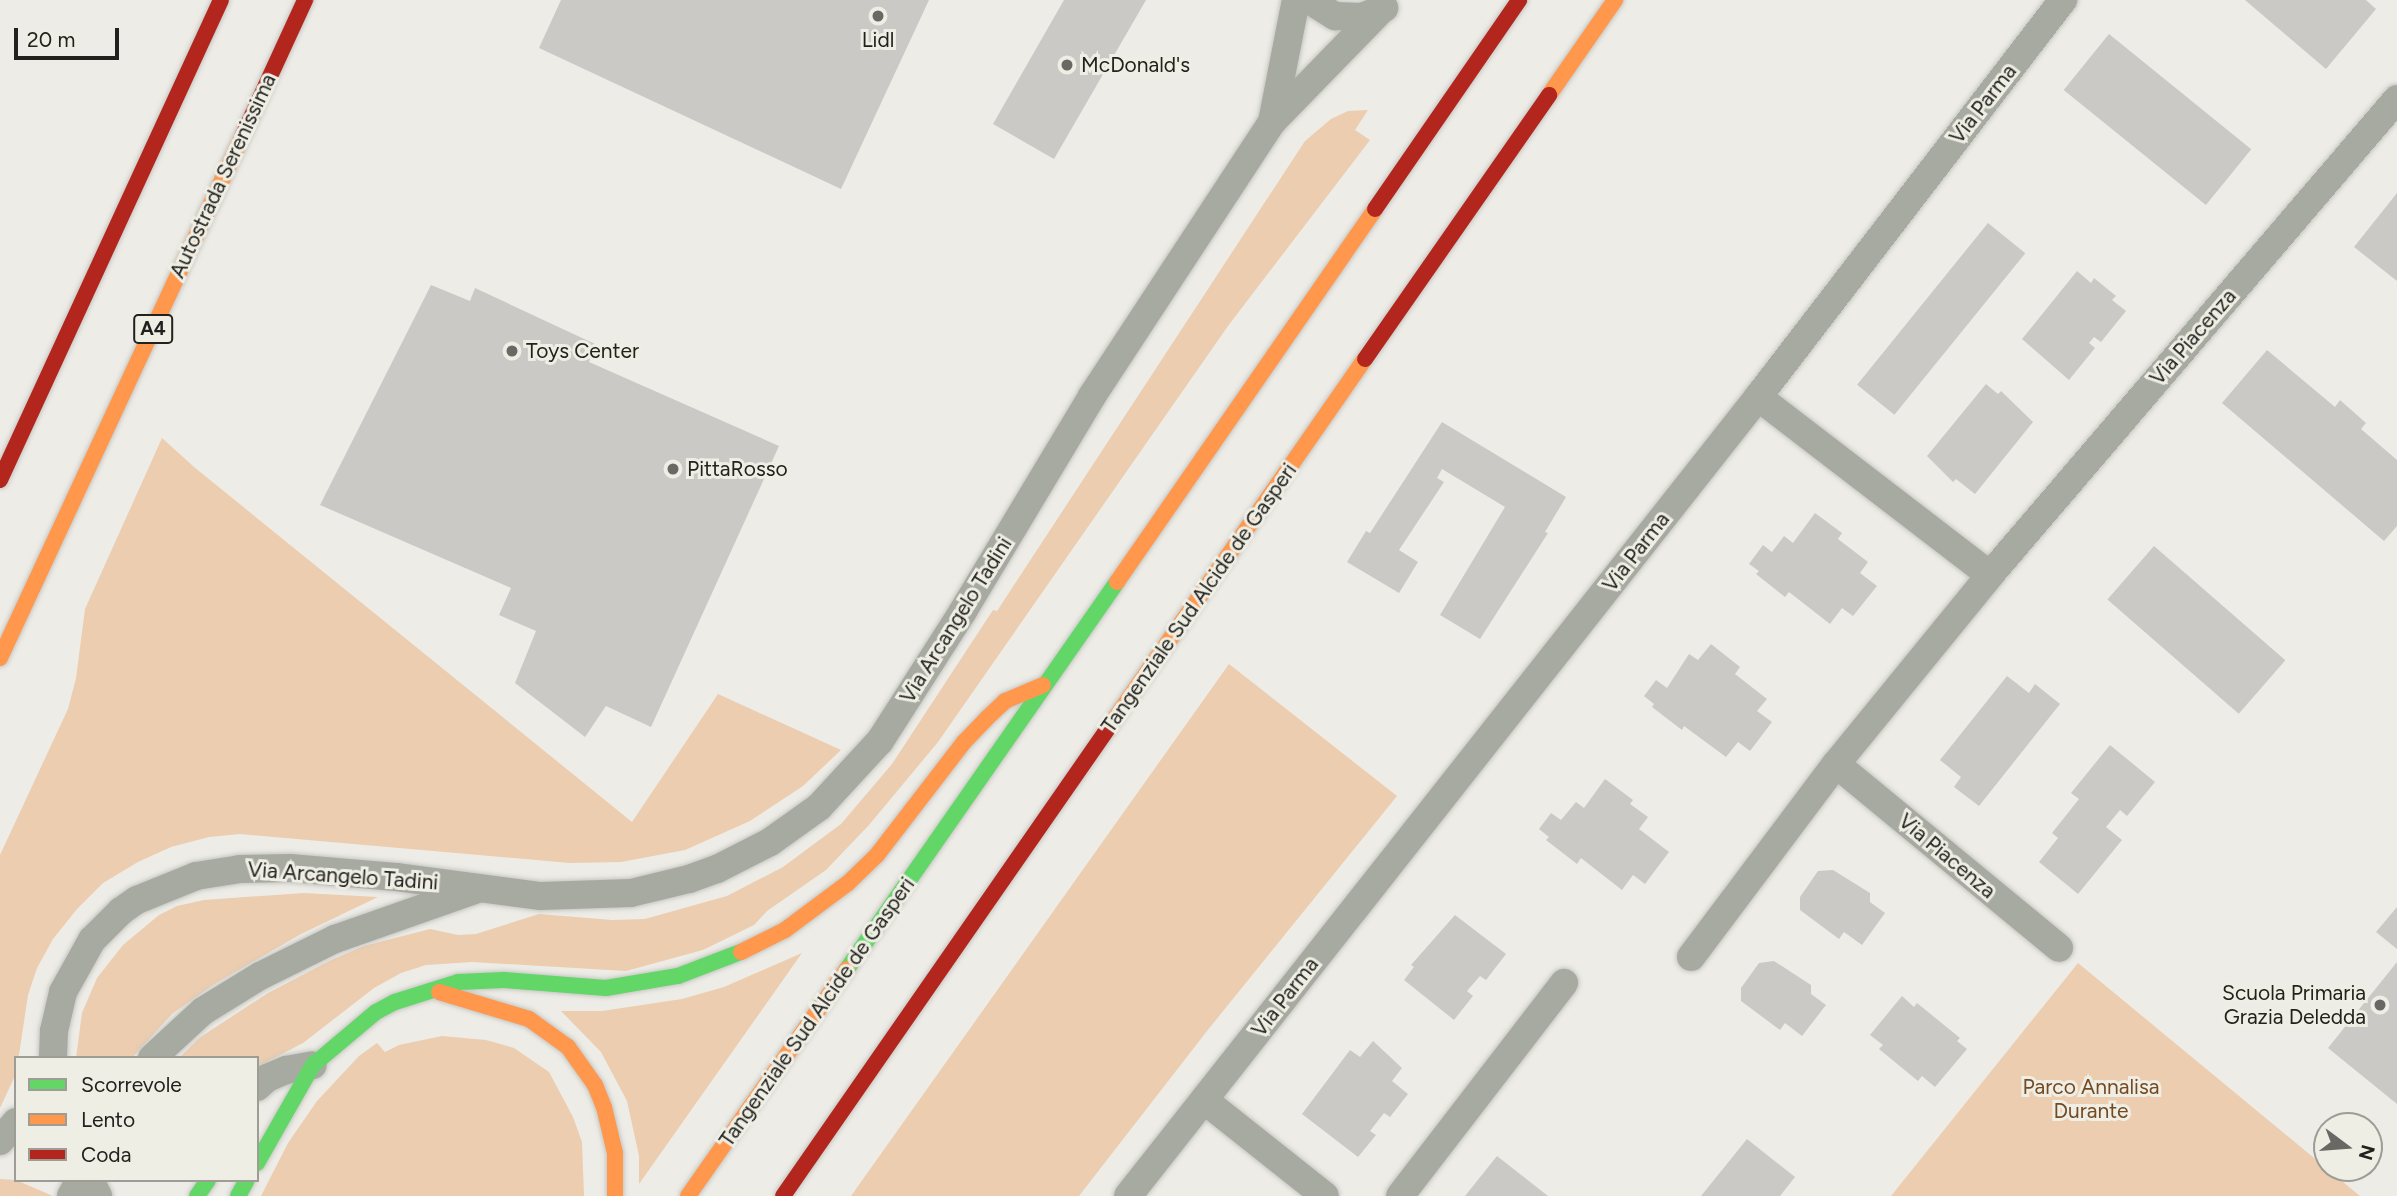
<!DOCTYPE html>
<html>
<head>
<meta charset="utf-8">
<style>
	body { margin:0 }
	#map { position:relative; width:2397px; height:1196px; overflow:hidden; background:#edece7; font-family:Figtree,sans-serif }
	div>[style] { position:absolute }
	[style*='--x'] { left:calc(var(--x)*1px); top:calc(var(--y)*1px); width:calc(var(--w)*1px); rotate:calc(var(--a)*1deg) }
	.green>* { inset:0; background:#eccdb0 }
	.building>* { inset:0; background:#cbc9c5; transform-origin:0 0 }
	.roads { filter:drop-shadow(0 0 2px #c7c7c3) drop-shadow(0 0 2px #c7c7c3) }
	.street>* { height:28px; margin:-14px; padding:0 14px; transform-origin:14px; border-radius:14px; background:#a7aaa0 }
	.fast>* { height:16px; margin:-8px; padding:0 8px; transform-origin:8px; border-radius:8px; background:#63d668 }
	.slow>* { height:16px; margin:-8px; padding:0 8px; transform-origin:8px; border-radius:8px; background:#ff974d }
	.jam>* { height:16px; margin:-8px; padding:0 8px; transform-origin:8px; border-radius:8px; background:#b3261e }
	.dots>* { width:19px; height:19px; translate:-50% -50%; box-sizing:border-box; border:4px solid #efeee5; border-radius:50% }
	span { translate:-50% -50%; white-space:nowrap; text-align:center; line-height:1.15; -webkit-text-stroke:6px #efeee5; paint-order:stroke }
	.shield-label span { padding:2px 5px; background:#efeee5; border:2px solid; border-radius:5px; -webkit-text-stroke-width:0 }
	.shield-label { font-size:19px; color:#21211d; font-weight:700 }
	.poi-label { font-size:21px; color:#21211d }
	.left { translate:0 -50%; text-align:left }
	.right { translate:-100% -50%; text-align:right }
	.street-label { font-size:21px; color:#21211d }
	.park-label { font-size:21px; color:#754a22 }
	.legend { position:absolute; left:14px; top:1056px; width:245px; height:126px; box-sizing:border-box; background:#efeee5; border:2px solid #9d9c95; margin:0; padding:9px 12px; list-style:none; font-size:21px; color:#21211d }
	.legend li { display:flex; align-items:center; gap:14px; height:35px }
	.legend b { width:35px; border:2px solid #9d9c95 }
	.north { position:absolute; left:2313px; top:1112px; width:70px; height:70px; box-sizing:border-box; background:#efeee5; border:2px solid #9d9c95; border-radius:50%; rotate:106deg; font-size:19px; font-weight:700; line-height:28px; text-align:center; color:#21211d }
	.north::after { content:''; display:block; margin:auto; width:24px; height:32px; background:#686864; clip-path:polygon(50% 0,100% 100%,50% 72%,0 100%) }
	.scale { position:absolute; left:14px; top:28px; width:105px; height:32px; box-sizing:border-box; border:4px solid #21211d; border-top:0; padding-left:9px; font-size:21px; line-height:24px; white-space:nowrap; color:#21211d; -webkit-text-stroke:5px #efeee5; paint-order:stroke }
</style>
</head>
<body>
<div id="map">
	<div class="green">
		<div style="clip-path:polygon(1368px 110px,1355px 130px,1370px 140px,1228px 326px,938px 742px,869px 825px,826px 870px,767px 911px,754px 925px,703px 950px,626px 971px,472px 962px,426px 965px,401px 973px,374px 988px,303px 1043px,257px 1067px,257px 1058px,179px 1058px,199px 1038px,268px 993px,331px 960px,364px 946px,430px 929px,458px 935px,476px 934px,539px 914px,612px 920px,645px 919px,727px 896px,783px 867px,841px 824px,892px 764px,993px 610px,997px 611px,1305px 141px,1331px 119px,1348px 111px)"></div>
		<div style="clip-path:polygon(162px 438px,194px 467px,632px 822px,718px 694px,841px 750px,803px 786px,750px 821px,685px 850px,621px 862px,570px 863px,240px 834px,209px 837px,171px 847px,138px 862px,103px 883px,77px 909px,53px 939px,37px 968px,28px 995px,19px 1055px,16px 1058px,14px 1078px,0 1108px,0 855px,68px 709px,76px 678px,85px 609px)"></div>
		<div style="clip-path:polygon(1229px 664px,1397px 796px,1207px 1031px,1079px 1196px,851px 1196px)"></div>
		<div style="clip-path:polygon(304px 893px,378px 897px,301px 934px,213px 985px,172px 1014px,132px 1058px,76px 1058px,82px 1013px,97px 978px,123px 945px,159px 915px,177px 906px,204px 900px)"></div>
		<div style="clip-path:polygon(802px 953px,639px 1184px,639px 1156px,627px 1101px,601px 1052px,561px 1011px,602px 1011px,682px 999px,724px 987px)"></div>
		<div style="clip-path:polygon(2078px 963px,2360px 1196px,1891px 1196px)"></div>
		<div style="clip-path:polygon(442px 1036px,486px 1040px,514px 1048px,549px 1072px,573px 1117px,582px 1142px,584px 1196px,261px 1196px,288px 1143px,317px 1101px,359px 1056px,377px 1043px,385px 1052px,399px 1045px)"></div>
		<div style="clip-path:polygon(0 1179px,16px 1180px,53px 1196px,0 1196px)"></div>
	</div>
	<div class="building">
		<div style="clip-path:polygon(561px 0,929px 0,841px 189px,539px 48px)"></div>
		<div style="clip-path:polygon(1064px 0,1146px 0,1054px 159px,993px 124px)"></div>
		<div style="clip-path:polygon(2245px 0,2366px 0,2376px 9px,2326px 69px)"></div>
		<div style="left:2109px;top:34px;width:183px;height:72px;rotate:39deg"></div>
		<div style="clip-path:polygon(2397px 193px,2397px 281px,2354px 247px)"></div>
		<div style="left:1988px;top:223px;width:48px;height:208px;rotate:39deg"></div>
		<div style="clip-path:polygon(2077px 271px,2091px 283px,2094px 278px,2116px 296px,2112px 300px,2126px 311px,2101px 342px,2094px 337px,2089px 343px,2095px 348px,2069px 380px,2022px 339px)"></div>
		<div style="clip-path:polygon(431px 285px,470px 301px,475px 288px,595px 344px,589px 362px,779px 446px,651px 727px,606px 706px,585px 737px,515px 683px,536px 631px,499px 615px,511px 588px,320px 505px)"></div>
		<div style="clip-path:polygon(2267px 350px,2335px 407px,2340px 400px,2366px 423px,2361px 429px,2397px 460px,2397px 526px,2384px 541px,2222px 403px)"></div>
		<div style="clip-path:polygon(1986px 384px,1998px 394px,2001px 391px,2033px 422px,1975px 494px,1956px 479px,1953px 482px,1927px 456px)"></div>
		<div style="clip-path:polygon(1442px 422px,1566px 497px,1545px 532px,1548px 533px,1480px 639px,1440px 615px,1505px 507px,1442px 469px,1437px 478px,1444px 482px,1399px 550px,1418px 562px,1399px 593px,1347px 562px,1366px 531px,1370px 533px)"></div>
		<div style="clip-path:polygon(1815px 513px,1842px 533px,1838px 539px,1868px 562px,1860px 573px,1877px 586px,1853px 616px,1842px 608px,1830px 624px,1789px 592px,1785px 597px,1756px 574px,1759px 571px,1749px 564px,1763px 545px,1772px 552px,1784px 536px,1793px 543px)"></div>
		<div style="left:2154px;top:546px;width:174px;height:71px;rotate:41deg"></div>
		<div style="clip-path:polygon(1711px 644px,1740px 667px,1735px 674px,1767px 699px,1757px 711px,1772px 722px,1750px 751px,1738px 742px,1726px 757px,1684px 726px,1682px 730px,1652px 707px,1654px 704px,1644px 696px,1656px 680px,1667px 688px,1689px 654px,1698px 660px)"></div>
		<div style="clip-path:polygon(2007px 676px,2029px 693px,2035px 684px,2060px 704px,1979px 806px,1954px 787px,1961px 777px,1940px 760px)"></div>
		<div style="clip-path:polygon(2110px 745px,2155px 782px,2127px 816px,2120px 810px,2106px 827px,2122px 840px,2078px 894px,2039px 862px,2058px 838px,2052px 833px,2079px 799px,2071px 793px)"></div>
		<div style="clip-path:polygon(1605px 779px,1633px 800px,1630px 804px,1648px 817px,1639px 829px,1669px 852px,1645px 884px,1633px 875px,1622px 890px,1581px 858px,1577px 864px,1546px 840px,1549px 837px,1539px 829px,1551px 813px,1561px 820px,1576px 802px,1584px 808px)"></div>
		<div style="clip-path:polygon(1833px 870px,1870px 893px,1870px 902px,1885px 913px,1862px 945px,1844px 932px,1839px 939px,1800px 910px,1800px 897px,1818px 871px)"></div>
		<div style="clip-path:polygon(2397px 907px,2397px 949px,2376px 932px)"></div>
		<div style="clip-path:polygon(1455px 915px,1506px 954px,1486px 980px,1480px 976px,1467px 991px,1473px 996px,1454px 1020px,1404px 980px,1414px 967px,1411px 965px)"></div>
		<div style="clip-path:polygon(1774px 961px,1811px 985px,1811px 994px,1826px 1005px,1802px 1036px,1785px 1023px,1780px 1030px,1741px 1001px,1741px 988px,1759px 963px)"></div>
		<div style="clip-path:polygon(2397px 962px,2397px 1104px,2328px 1048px)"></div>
		<div style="clip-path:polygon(1902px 996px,1914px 1007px,1917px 1003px,1960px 1038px,1957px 1041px,1967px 1049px,1935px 1087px,1922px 1076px,1918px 1081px,1879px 1049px,1883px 1045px,1870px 1035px)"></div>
		<div style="clip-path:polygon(1373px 1041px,1402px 1068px,1392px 1081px,1408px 1094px,1390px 1117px,1384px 1113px,1370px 1131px,1376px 1135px,1358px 1157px,1302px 1114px,1350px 1050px,1360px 1057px)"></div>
		<div style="clip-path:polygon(1747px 1139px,1795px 1177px,1780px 1196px,1701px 1196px)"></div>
		<div style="clip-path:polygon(1497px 1156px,1548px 1196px,1465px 1196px)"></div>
	</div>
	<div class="roads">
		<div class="street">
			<div style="--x:1309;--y:0;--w:31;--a:32"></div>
			<div style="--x:1335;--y:16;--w:27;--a:2"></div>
			<div style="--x:1362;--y:17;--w:24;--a:-22"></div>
			<div style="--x:1272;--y:122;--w:124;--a:-78.9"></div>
			<div style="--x:1758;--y:397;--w:292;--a:37.5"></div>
			<div style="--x:1836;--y:764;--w:289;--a:39.5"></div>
			<div style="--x:1691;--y:957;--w:241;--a:-53.1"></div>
			<div style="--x:1836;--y:764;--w:244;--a:-50.8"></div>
			<div style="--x:1990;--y:575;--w:626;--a:-49.47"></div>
			<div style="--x:53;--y:1058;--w:27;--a:-88"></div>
			<div style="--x:54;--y:1031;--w:40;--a:-77"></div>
			<div style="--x:63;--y:992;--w:60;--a:-60.9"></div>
			<div style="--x:92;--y:940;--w:41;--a:-45"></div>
			<div style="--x:121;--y:911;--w:19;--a:-35"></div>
			<div style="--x:137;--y:900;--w:64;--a:-22.1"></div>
			<div style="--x:196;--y:876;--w:45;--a:-9"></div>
			<div style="--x:240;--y:869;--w:50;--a:-1.1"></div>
			<div style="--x:290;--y:868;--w:106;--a:4.9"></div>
			<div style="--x:396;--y:877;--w:146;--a:7.5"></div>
			<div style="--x:541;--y:896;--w:90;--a:-1.9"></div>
			<div style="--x:631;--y:893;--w:60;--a:-13.6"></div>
			<div style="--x:689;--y:879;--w:30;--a:-20"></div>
			<div style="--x:717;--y:869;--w:59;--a:-27"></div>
			<div style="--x:770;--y:842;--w:60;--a:-35.5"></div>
			<div style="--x:819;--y:807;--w:90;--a:-47.3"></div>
			<div style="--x:880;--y:741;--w:154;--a:-57.4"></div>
			<div style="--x:963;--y:611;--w:251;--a:-59"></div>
			<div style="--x:1092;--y:396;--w:328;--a:-56.7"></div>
			<div style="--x:1272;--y:122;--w:156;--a:-45.8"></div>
			<div style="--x:152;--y:1058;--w:69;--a:-42.7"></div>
			<div style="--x:203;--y:1011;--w:67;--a:-31.6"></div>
			<div style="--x:260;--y:976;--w:84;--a:-26.3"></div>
			<div style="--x:335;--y:939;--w:148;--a:-19.3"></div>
			<div style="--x:257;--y:1087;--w:13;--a:-42"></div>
			<div style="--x:267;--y:1078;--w:21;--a:-23"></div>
			<div style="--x:286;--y:1070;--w:27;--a:-10"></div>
			<div style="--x:1204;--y:1100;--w:154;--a:38.4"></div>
			<div style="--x:0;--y:1141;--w:25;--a:-50"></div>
			<div style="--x:90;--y:1180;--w:18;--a:63"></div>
			<div style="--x:71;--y:1196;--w:18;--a:-61"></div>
			<div style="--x:1128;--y:1196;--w:1017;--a:-51.74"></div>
			<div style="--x:1758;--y:397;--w:501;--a:-52.47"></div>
			<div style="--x:1400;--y:1196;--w:269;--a:-52.4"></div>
		</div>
		<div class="fast">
			<div style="--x:847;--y:969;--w:472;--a:-55.1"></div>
			<div style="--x:313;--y:1065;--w:82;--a:-40.1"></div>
			<div style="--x:376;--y:1012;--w:21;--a:-28"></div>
			<div style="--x:395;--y:1002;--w:66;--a:-17.6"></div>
			<div style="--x:458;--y:982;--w:46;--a:-2.5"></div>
			<div style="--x:504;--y:980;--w:102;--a:4.5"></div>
			<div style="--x:606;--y:988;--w:73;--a:-9.5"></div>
			<div style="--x:678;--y:976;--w:67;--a:-20.9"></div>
			<div style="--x:257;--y:1163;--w:113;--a:-60.3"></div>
			<div style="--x:197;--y:1196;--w:19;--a:-55"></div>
			<div style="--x:238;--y:1196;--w:18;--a:-61"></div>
		</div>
		<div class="slow">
			<div style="--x:1549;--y:95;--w:116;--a:-55.2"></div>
			<div style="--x:1117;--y:582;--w:454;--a:-55.3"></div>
			<div style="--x:0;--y:658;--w:577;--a:-65.08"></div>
			<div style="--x:1109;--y:727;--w:448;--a:-55.2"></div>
			<div style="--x:741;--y:952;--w:49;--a:-26.6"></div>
			<div style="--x:785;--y:930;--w:79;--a:-36.7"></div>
			<div style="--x:848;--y:883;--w:40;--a:-44"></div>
			<div style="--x:877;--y:855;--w:143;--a:-52.4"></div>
			<div style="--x:964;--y:742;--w:33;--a:-46"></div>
			<div style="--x:987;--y:718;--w:25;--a:-43"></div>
			<div style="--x:1005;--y:701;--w:41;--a:-22.8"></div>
			<div style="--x:439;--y:992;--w:94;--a:16.7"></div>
			<div style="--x:529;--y:1019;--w:48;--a:35.7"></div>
			<div style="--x:568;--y:1047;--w:47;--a:54.6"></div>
			<div style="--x:595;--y:1085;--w:24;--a:68"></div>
			<div style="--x:604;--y:1107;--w:47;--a:76.6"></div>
			<div style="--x:615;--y:1153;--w:43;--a:90"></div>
			<div style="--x:688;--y:1196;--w:277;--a:-55"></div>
		</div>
		<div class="jam">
			<div style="--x:243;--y:135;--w:149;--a:-65.3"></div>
			<div style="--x:1375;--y:209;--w:254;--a:-55.4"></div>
			<div style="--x:1365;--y:359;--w:322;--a:-55.1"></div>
			<div style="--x:0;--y:480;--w:528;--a:-65.28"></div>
			<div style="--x:783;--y:1196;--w:571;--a:-55.2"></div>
		</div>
	</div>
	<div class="dots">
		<div style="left:878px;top:16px;background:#686864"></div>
		<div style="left:1067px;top:65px;background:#686864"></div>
		<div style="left:512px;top:351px;background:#686864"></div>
		<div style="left:673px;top:469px;background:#686864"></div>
		<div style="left:2380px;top:1005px;background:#686864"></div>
	</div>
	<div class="shield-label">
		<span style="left:153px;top:329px">A4</span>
	</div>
	<div class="poi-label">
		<span style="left:878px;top:40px">Lidl</span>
		<span class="left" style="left:1081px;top:65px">McDonald's</span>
		<span class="left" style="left:526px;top:351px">Toys Center</span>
		<span class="left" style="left:687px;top:469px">PittaRosso</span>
		<span class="right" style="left:2366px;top:1005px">Scuola Primaria<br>Grazia Deledda</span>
	</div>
	<div class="street-label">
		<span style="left:1983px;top:104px;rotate:-52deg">Via Parma</span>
		<span style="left:223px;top:176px;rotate:-65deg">Autostrada Serenissima</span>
		<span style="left:2193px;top:337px;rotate:-49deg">Via Piacenza</span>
		<span style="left:1636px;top:552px;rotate:-52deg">Via Parma</span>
		<span style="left:1199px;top:598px;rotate:-55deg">Tangenziale Sud Alcide de Gasperi</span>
		<span style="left:956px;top:620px;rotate:-58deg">Via Arcangelo Tadini</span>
		<span style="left:1947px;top:856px;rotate:40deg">Via Piacenza</span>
		<span style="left:343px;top:876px;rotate:4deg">Via Arcangelo Tadini</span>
		<span style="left:1285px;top:997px;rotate:-52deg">Via Parma</span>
		<span style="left:817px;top:1012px;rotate:-55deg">Tangenziale Sud Alcide de Gasperi</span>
	</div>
	<div class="park-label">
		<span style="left:2091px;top:1099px">Parco Annalisa<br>Durante</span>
	</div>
	<ul class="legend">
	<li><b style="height:9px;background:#63d668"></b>Scorrevole</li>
	<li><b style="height:9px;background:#ff974d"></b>Lento</li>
	<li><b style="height:9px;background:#b3261e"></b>Coda</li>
	</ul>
	<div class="north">N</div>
	<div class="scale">20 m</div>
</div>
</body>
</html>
